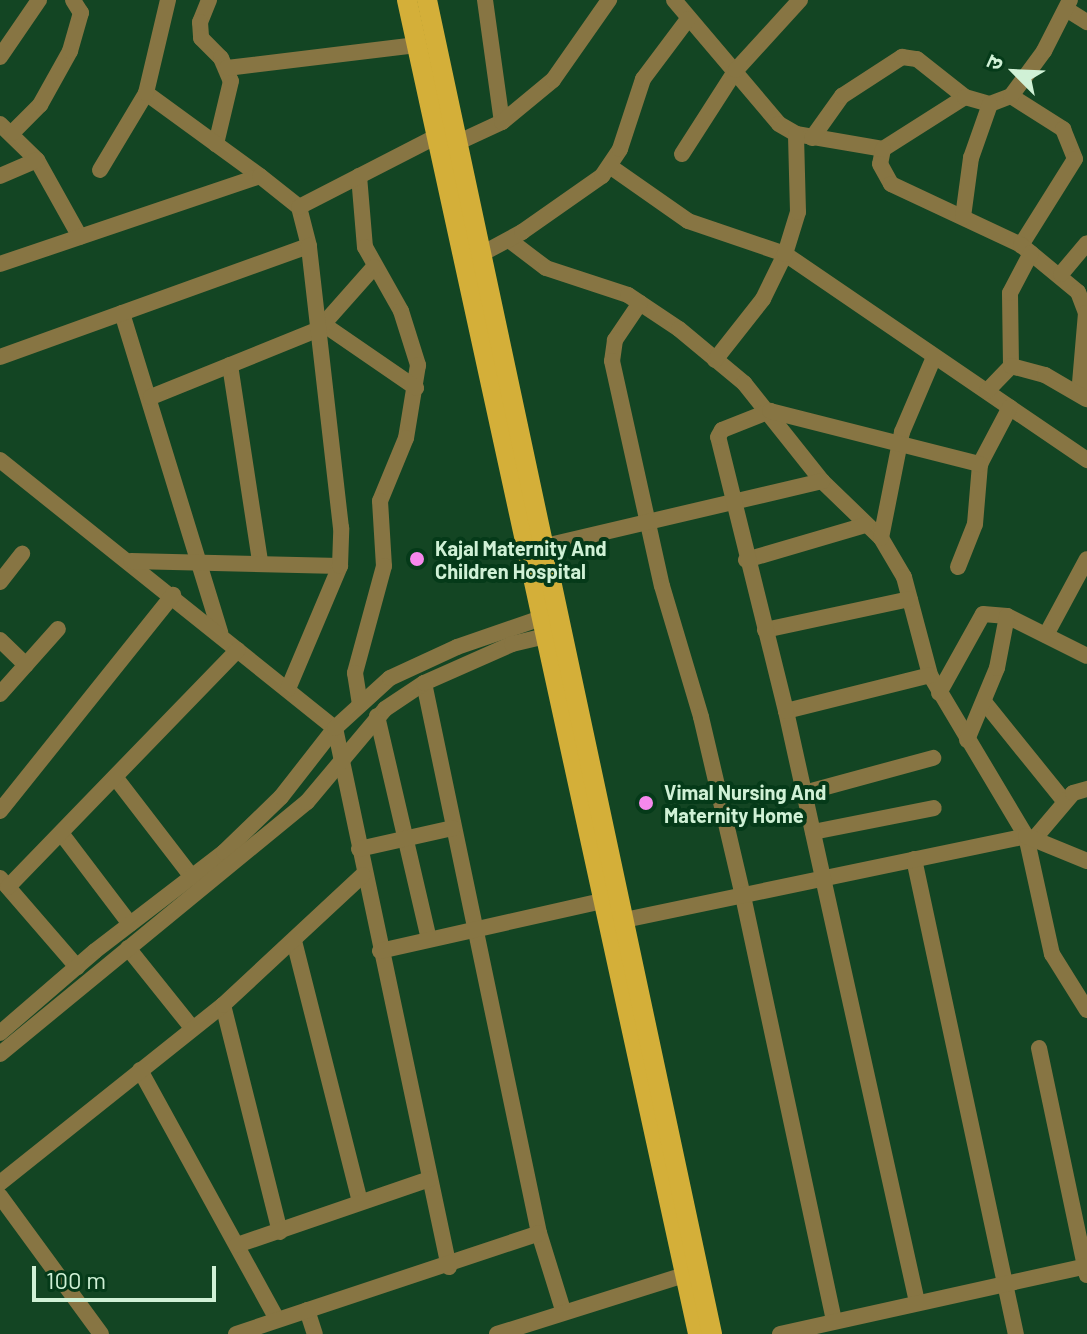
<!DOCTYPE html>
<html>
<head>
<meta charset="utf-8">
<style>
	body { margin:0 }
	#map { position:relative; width:1087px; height:1334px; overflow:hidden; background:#134523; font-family:Barlow,"Noto Sans Devanagari",sans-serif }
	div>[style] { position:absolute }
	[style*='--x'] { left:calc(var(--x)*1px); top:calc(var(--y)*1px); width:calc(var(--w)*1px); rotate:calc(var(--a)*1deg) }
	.minor>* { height:16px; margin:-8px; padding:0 8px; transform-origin:8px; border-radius:8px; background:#877543 }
	.major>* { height:20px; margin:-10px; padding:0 10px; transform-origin:10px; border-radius:10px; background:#d4af39 }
	.dots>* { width:22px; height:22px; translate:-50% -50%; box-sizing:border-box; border:4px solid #053a19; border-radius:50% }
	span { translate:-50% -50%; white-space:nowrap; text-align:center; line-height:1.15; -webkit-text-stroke:8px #053a19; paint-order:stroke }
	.poi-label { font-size:20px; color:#d0f1d6; font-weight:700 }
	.left { translate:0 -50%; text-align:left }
	.north { position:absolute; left:975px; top:32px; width:80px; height:80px; -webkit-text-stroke:6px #053a19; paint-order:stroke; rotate:294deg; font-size:22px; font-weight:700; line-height:32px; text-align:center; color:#d0f1d6 }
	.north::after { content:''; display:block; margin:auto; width:28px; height:36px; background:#d0f1d6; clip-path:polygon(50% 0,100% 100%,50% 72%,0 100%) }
	.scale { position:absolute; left:32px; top:1266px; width:184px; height:36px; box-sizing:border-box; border:4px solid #d0f1d6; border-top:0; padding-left:10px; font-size:24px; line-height:28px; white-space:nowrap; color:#d0f1d6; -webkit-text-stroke:6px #053a19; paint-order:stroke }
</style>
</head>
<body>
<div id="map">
	<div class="minor">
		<div style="--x:209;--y:0;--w:24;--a:112"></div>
		<div style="--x:200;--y:22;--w:16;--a:86"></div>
		<div style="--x:201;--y:38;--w:28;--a:45"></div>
		<div style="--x:221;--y:58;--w:25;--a:67"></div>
		<div style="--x:231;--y:81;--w:65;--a:103.4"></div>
		<div style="--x:485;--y:0;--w:123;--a:82.1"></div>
		<div style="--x:674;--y:0;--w:162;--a:49.7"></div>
		<div style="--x:779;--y:124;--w:20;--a:30"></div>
		<div style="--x:796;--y:134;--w:88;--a:9.8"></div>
		<div style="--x:883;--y:149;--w:97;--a:-32.4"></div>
		<div style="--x:1066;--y:9;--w:25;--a:32"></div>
		<div style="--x:0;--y:57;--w:69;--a:-55.6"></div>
		<div style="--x:227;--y:68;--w:191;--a:-6.9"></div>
		<div style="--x:146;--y:93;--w:141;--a:36.1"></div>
		<div style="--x:1011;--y:96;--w:62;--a:32.4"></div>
		<div style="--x:1063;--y:129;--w:32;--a:68"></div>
		<div style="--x:1075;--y:159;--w:102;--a:122.1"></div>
		<div style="--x:0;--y:124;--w:52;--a:44.2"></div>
		<div style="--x:37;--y:160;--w:88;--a:60.8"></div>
		<div style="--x:12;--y:133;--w:40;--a:-45"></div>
		<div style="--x:40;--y:105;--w:62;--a:-60.9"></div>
		<div style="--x:70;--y:51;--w:40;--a:-74"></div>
		<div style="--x:81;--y:13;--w:15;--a:-122"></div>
		<div style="--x:812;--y:138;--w:52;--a:-54.5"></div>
		<div style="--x:842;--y:96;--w:72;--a:-33"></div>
		<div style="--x:902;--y:57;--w:15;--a:8"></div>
		<div style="--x:917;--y:59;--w:61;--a:38.4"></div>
		<div style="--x:965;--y:97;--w:26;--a:16"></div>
		<div style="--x:990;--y:104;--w:22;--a:-21"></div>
		<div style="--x:1011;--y:96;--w:56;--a:-53.7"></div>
		<div style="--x:1044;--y:51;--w:57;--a:-63"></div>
		<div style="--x:448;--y:147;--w:60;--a:-24.8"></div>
		<div style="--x:502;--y:122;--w:66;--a:-39.5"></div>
		<div style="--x:553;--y:80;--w:98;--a:-55"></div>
		<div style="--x:883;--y:149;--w:15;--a:101"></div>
		<div style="--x:880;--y:164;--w:23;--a:61"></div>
		<div style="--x:891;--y:184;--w:144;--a:25.1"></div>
		<div style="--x:1021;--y:245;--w:74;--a:39.5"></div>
		<div style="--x:1078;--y:292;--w:22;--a:69"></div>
		<div style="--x:1086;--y:313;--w:81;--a:94.9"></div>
		<div style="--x:682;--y:154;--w:100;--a:-57.3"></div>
		<div style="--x:736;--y:70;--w:95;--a:-47.6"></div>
		<div style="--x:611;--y:167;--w:94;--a:35"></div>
		<div style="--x:688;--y:221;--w:102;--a:18.8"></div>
		<div style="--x:785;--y:254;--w:366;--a:34.3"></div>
		<div style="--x:100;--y:170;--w:90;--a:-59.1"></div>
		<div style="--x:146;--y:93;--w:96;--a:-76.7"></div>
		<div style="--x:0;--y:176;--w:40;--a:-23.4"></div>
		<div style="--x:359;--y:176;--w:71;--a:85.2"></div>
		<div style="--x:365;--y:247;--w:73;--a:60.6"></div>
		<div style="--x:401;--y:311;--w:57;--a:72.5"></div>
		<div style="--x:418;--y:365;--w:74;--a:99.3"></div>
		<div style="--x:406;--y:438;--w:68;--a:112.4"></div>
		<div style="--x:380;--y:501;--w:65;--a:86.5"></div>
		<div style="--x:384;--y:566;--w:111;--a:105.2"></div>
		<div style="--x:355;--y:673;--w:31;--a:81"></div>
		<div style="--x:963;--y:217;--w:60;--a:-82.3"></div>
		<div style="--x:971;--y:158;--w:57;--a:-70.6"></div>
		<div style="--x:509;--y:240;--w:46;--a:37.1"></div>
		<div style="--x:546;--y:268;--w:86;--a:18.2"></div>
		<div style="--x:628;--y:295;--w:61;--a:33.7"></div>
		<div style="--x:679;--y:329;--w:85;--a:39.7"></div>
		<div style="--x:744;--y:383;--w:125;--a:51.5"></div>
		<div style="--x:822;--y:481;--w:82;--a:44"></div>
		<div style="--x:881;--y:538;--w:45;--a:59.5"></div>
		<div style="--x:904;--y:577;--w:101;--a:75.1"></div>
		<div style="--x:930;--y:675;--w:187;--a:59.2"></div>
		<div style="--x:1026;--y:836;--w:121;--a:77.6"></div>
		<div style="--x:1052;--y:954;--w:66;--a:58"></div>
		<div style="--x:474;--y:258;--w:55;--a:-28.4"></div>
		<div style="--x:522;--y:232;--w:98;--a:-35"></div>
		<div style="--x:602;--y:176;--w:32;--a:-56"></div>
		<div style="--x:620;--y:149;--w:74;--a:-71.8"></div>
		<div style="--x:643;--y:79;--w:75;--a:-53.1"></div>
		<div style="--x:0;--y:264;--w:274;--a:-18.7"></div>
		<div style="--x:260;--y:176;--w:50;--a:38.5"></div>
		<div style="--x:1061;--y:274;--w:40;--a:-50"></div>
		<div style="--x:640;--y:303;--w:45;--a:124"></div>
		<div style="--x:615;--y:340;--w:21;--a:98"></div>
		<div style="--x:612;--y:361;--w:230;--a:77.5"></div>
		<div style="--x:662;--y:586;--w:137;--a:73.4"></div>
		<div style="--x:701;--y:717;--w:184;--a:76.8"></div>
		<div style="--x:743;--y:896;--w:433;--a:77.9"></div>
		<div style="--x:122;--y:313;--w:334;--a:72.9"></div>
		<div style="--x:323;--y:324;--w:113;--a:34.5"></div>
		<div style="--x:0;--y:357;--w:328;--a:-19.8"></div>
		<div style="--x:309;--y:246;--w:40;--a:-104.4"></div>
		<div style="--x:299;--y:207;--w:153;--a:-27.2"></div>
		<div style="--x:715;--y:360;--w:78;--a:-51.8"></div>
		<div style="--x:763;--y:299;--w:50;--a:-63.9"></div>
		<div style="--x:785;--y:254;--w:44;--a:-72.8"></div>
		<div style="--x:798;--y:212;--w:78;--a:-91.5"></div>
		<div style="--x:230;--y:365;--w:199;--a:81.3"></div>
		<div style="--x:1011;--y:366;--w:73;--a:-90.8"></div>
		<div style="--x:1010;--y:293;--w:45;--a:-62.3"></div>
		<div style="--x:987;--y:391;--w:35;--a:-46"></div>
		<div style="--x:1011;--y:366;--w:35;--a:15"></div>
		<div style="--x:1045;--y:375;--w:48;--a:30.3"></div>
		<div style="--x:151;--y:397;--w:181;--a:-22"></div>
		<div style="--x:319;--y:329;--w:83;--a:-48.4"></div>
		<div style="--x:0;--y:460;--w:429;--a:38.7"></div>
		<div style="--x:335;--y:728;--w:551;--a:78.06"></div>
		<div style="--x:881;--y:538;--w:108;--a:-78.8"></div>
		<div style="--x:902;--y:432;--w:82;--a:-66.9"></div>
		<div style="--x:541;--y:547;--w:289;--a:-13.2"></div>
		<div style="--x:746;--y:560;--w:125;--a:-16.3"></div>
		<div style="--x:131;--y:561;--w:209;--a:1.4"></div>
		<div style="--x:958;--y:567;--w:46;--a:-68.4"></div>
		<div style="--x:975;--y:524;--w:60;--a:-85.2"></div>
		<div style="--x:980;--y:464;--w:64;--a:-62.2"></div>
		<div style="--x:0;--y:582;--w:36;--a:-52"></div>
		<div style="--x:765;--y:630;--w:148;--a:-12.1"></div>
		<div style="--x:1046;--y:635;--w:86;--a:-61.7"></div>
		<div style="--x:0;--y:640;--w:36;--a:44"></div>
		<div style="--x:424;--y:683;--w:562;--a:78.19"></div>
		<div style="--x:539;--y:1233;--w:81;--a:72.7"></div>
		<div style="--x:288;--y:689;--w:134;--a:-67.1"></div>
		<div style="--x:340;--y:566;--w:38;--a:-88"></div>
		<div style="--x:341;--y:528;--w:284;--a:-96.5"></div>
		<div style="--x:939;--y:693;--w:90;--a:-60.9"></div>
		<div style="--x:983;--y:614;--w:24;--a:5"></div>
		<div style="--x:1007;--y:616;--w:89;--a:26.6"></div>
		<div style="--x:0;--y:694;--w:87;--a:-48.3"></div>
		<div style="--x:985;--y:703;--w:126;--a:51.1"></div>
		<div style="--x:786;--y:711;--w:148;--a:-14"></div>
		<div style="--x:377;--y:716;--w:229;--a:76.9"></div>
		<div style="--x:967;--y:740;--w:78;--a:-67.4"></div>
		<div style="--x:997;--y:668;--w:53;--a:-79.1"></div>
		<div style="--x:115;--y:777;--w:126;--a:52.4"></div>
		<div style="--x:804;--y:793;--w:134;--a:-15.2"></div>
		<div style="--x:0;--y:811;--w:277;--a:-51.3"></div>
		<div style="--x:813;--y:832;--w:123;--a:-11.2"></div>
		<div style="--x:61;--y:833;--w:114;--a:52.8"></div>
		<div style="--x:1034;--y:839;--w:60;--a:-49.7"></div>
		<div style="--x:1073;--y:793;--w:15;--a:-16"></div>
		<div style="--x:359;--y:849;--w:96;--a:-12.6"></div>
		<div style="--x:914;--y:859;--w:486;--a:77.9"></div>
		<div style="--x:0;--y:878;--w:118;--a:49.1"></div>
		<div style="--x:8;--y:887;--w:330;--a:-45.9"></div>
		<div style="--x:615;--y:922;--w:420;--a:-11.8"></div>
		<div style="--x:1026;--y:836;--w:66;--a:22.3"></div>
		<div style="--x:294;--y:941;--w:269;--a:75.8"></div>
		<div style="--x:128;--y:948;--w:102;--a:51.3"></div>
		<div style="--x:380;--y:951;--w:227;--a:-12.7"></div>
		<div style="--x:223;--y:1005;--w:234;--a:75.9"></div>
		<div style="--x:0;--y:1033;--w:125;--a:-40.8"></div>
		<div style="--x:95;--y:951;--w:163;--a:-37.5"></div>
		<div style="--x:224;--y:852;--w:79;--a:-44"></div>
		<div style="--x:281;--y:797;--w:88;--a:-52"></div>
		<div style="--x:335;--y:728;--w:74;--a:-42.3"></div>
		<div style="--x:390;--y:678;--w:74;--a:-24.8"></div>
		<div style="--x:457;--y:647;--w:98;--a:-19"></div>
		<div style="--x:1039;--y:1048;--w:232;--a:78.1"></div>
		<div style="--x:0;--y:1054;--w:397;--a:-39.4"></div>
		<div style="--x:307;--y:802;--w:121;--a:-50"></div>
		<div style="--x:385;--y:709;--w:47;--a:-33.7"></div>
		<div style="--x:424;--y:683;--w:96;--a:-23.9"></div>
		<div style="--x:512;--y:644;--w:47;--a:-13.4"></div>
		<div style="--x:140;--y:1070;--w:284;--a:61.2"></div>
		<div style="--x:0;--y:1183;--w:285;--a:-38.6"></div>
		<div style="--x:223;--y:1005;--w:191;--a:-42.9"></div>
		<div style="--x:0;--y:1196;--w:171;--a:53.8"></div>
		<div style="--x:237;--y:1245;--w:204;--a:-18.9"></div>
		<div style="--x:917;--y:1302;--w:605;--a:-102.5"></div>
		<div style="--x:786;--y:711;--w:282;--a:-103.9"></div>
		<div style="--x:718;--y:437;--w:8;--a:-60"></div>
		<div style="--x:722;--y:430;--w:52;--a:-21.6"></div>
		<div style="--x:770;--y:411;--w:217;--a:14.2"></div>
		<div style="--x:307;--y:1310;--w:25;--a:72"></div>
		<div style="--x:236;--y:1334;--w:319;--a:-18.4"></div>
		<div style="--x:497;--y:1334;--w:196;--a:-17.5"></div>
		<div style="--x:780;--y:1334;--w:314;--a:-12.5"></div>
	</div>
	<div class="major">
		<div style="--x:407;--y:0;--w:1365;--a:77.69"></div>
		<div style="--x:427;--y:0;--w:1364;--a:77.94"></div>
	</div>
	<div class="dots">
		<div style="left:417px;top:559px;background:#f688ed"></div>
		<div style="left:646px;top:803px;background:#f688ed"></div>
	</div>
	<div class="poi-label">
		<span class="left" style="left:435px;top:560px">Kajal Maternity And<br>Children Hospital</span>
		<span class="left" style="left:664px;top:804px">Vimal Nursing And<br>Maternity Home</span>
	</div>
	<div class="north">उ</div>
	<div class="scale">100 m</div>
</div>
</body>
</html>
